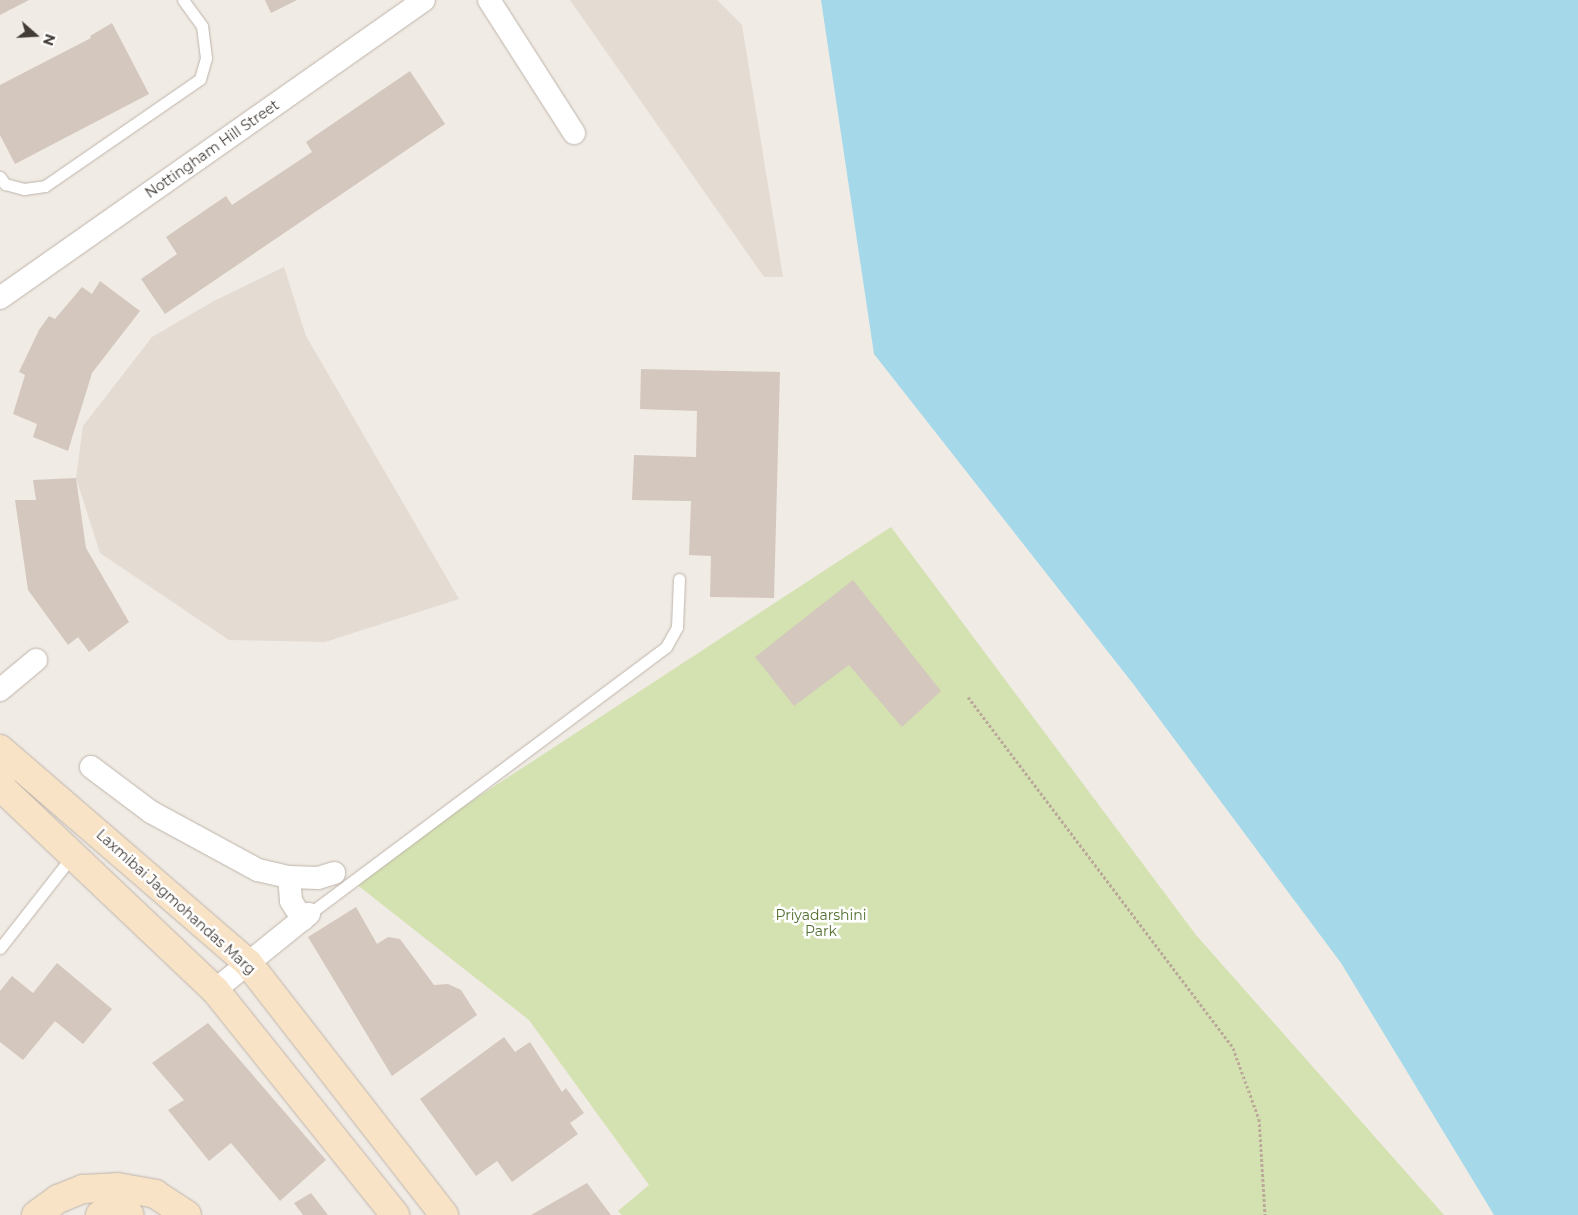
<!DOCTYPE html>
<html>
<head>
<meta charset="utf-8">
<style>
	body { margin:0 }
	#map { position:relative; width:1578px; height:1215px; overflow:hidden; background:#f0ebe4; font-family:Montserrat,sans-serif }
	div>[style] { position:absolute }
	[style*='--x'] { left:calc(var(--x)*1px); top:calc(var(--y)*1px); width:calc(var(--w)*1px); rotate:calc(var(--a)*1deg) }
	.residential>* { inset:0; background:#e4dbd3 }
	.green>* { inset:0; background:#d4e1b0 }
	.water>* { inset:0; background:#a5d9e9 }
	.building>* { inset:0; background:#d4c7be }
	.path>* { height:3px; margin-top:-1.5px; transform-origin:0; background:repeating-linear-gradient(90deg,#bbaa9a 0 2.5px,transparent 0 5px) }
	.roads { filter:drop-shadow(0 0 1px #beb4ab) drop-shadow(0 0 1px #beb4ab) }
	.lane>* { height:11px; margin:-5.5px; padding:0 5.5px; transform-origin:5.5px; border-radius:5.5px; background:#fff }
	.street>* { height:22px; margin:-11px; padding:0 11px; transform-origin:11px; border-radius:11px; background:#fff }
	.secondary>* { height:28px; margin:-14px; padding:0 14px; transform-origin:14px; border-radius:14px; background:#f9e3c6 }
	span { translate:-50% -50%; white-space:nowrap; text-align:center; line-height:1.15; -webkit-text-stroke:5px #fff; paint-order:stroke }
	.street-label { font-size:14px; color:#423a35 }
	.park-label { font-size:14px; color:#526e2e }
	.north { position:absolute; left:10px; top:10px; width:50px; height:50px; -webkit-text-stroke:4px #fff; paint-order:stroke; rotate:109deg; font-size:14px; font-weight:700; line-height:20px; text-align:center; color:#423a35 }
	.north::after { content:''; display:block; margin:auto; width:18px; height:22px; background:#423a35; clip-path:polygon(50% 0,100% 100%,50% 72%,0 100%) }
</style>
</head>
<body>
<div id="map">
	<div class="residential">
		<div style="clip-path:polygon(570px 0,717px 0,742px 25px,783px 277px,764px 277px)"></div>
		<div style="clip-path:polygon(284px 267px,306px 336px,459px 599px,325px 642px,229px 640px,100px 553px,76px 478px,83px 426px,152px 337px,214px 301px)"></div>
	</div>
	<div class="green">
		<div style="clip-path:polygon(891px 527px,1196px 935px,1444px 1215px,622px 1215px,618px 1211px,649px 1185px,529px 1020px,351px 880px)"></div>
	</div>
	<div class="water">
		<div style="clip-path:polygon(821px 0,1578px 0,1578px 1215px,1494px 1215px,1341px 963px,1134px 685px,874px 354px)"></div>
	</div>
	<div class="building">
		<div style="clip-path:polygon(0 0,29px 0,0 15px)"></div>
		<div style="clip-path:polygon(265px 0,297px 0,271px 13px)"></div>
		<div style="clip-path:polygon(112px 23px,149px 94px,15px 164px,0 135px,0 85px,91px 38px,90px 36px)"></div>
		<div style="clip-path:polygon(410px 71px,445px 124px,165px 314px,141px 279px,177px 254px,166px 237px,226px 196px,232px 205px,312px 152px,306px 142px)"></div>
		<div style="clip-path:polygon(100px 281px,140px 311px,92px 373px,68px 451px,33px 437px,37px 424px,13px 414px,25px 375px,19px 372px,39px 330px,49px 316px,55px 319px,82px 287px,92px 294px)"></div>
		<div style="clip-path:polygon(641px 369px,780px 372px,774px 598px,710px 597px,711px 556px,689px 555px,691px 501px,632px 500px,634px 455px,696px 457px,697px 411px,640px 409px)"></div>
		<div style="clip-path:polygon(76px 478px,86px 548px,129px 622px,89px 652px,78px 637px,68px 645px,28px 590px,15px 500px,36px 500px,33px 480px)"></div>
		<div style="clip-path:polygon(853px 580px,941px 691px,902px 727px,849px 665px,794px 706px,755px 657px)"></div>
		<div style="clip-path:polygon(356px 907px,377px 944px,388px 937px,400px 939px,434px 985px,448px 984px,461px 990px,477px 1015px,392px 1076px,308px 937px)"></div>
		<div style="clip-path:polygon(57px 963px,112px 1009px,83px 1044px,55px 1021px,23px 1060px,0 1042px,0 991px,12px 976px,33px 993px)"></div>
		<div style="clip-path:polygon(208px 1023px,326px 1160px,280px 1201px,231px 1143px,209px 1161px,168px 1110px,184px 1100px,152px 1063px)"></div>
		<div style="clip-path:polygon(504px 1037px,515px 1052px,530px 1042px,562px 1092px,566px 1088px,584px 1113px,570px 1123px,578px 1134px,512px 1182px,497px 1161px,476px 1176px,420px 1099px)"></div>
		<div style="clip-path:polygon(587px 1183px,611px 1215px,531px 1215px)"></div>
		<div style="clip-path:polygon(311px 1193px,328px 1215px,303px 1215px,294px 1203px)"></div>
	</div>
	<div class="path">
		<div style="--x:968;--y:697;--w:440;--a:52.9"></div>
		<div style="--x:1233;--y:1048;--w:76;--a:69.9"></div>
		<div style="--x:1259;--y:1119;--w:96;--a:86.4"></div>
	</div>
	<div class="roads">
		<div class="lane">
			<div style="--x:0;--y:177;--w:9;--a:54"></div>
			<div style="--x:5;--y:184;--w:20;--a:15"></div>
			<div style="--x:24;--y:189;--w:21;--a:-8"></div>
			<div style="--x:45;--y:186;--w:188;--a:-34.6"></div>
			<div style="--x:200;--y:79;--w:22;--a:-74"></div>
			<div style="--x:206;--y:58;--w:32;--a:-97"></div>
			<div style="--x:202;--y:26;--w:32;--a:-126"></div>
			<div style="--x:309;--y:914;--w:446;--a:-36.8"></div>
			<div style="--x:666;--y:647;--w:23;--a:-61"></div>
			<div style="--x:677;--y:627;--w:48;--a:-87.6"></div>
			<div style="--x:0;--y:948;--w:118;--a:-51.9"></div>
		</div>
		<div class="street">
			<div style="--x:489;--y:0;--w:158;--a:57.4"></div>
			<div style="--x:0;--y:298;--w:518;--a:-35.1"></div>
			<div style="--x:0;--y:690;--w:47;--a:-39.8"></div>
			<div style="--x:91;--y:767;--w:75;--a:36.9"></div>
			<div style="--x:151;--y:812;--w:122;--a:28.5"></div>
			<div style="--x:258;--y:870;--w:32;--a:13"></div>
			<div style="--x:289;--y:877;--w:29;--a:2"></div>
			<div style="--x:318;--y:878;--w:17;--a:-17"></div>
			<div style="--x:289;--y:877;--w:24;--a:85"></div>
			<div style="--x:291;--y:901;--w:22;--a:58"></div>
			<div style="--x:215;--y:990;--w:121;--a:-39"></div>
		</div>
		<div class="secondary">
			<div style="--x:0;--y:749;--w:328;--a:40.8"></div>
			<div style="--x:248;--y:963;--w:319;--a:52.1"></div>
			<div style="--x:0;--y:782;--w:8;--a:67"></div>
			<div style="--x:3;--y:789;--w:292;--a:43.5"></div>
			<div style="--x:215;--y:990;--w:288;--a:51.3"></div>
			<div style="--x:36;--y:1215;--w:27;--a:-36"></div>
			<div style="--x:58;--y:1199;--w:27;--a:-22"></div>
			<div style="--x:83;--y:1189;--w:34;--a:-3"></div>
			<div style="--x:117;--y:1187;--w:39;--a:10"></div>
			<div style="--x:155;--y:1194;--w:38;--a:33"></div>
			<div style="--x:100;--y:1215;--w:20;--a:-9"></div>
			<div style="--x:120;--y:1212;--w:10;--a:17"></div>
		</div>
	</div>
	<div class="street-label">
		<span style="left:212px;top:149px;rotate:-35deg">Nottingham Hill Street</span>
		<span style="left:176px;top:902px;rotate:42deg">Laxmibai Jagmohandas Marg</span>
	</div>
	<div class="park-label">
		<span style="left:821px;top:923px">Priyadarshini<br>Park</span>
	</div>
	<div class="north">N</div>
</div>
</body>
</html>
